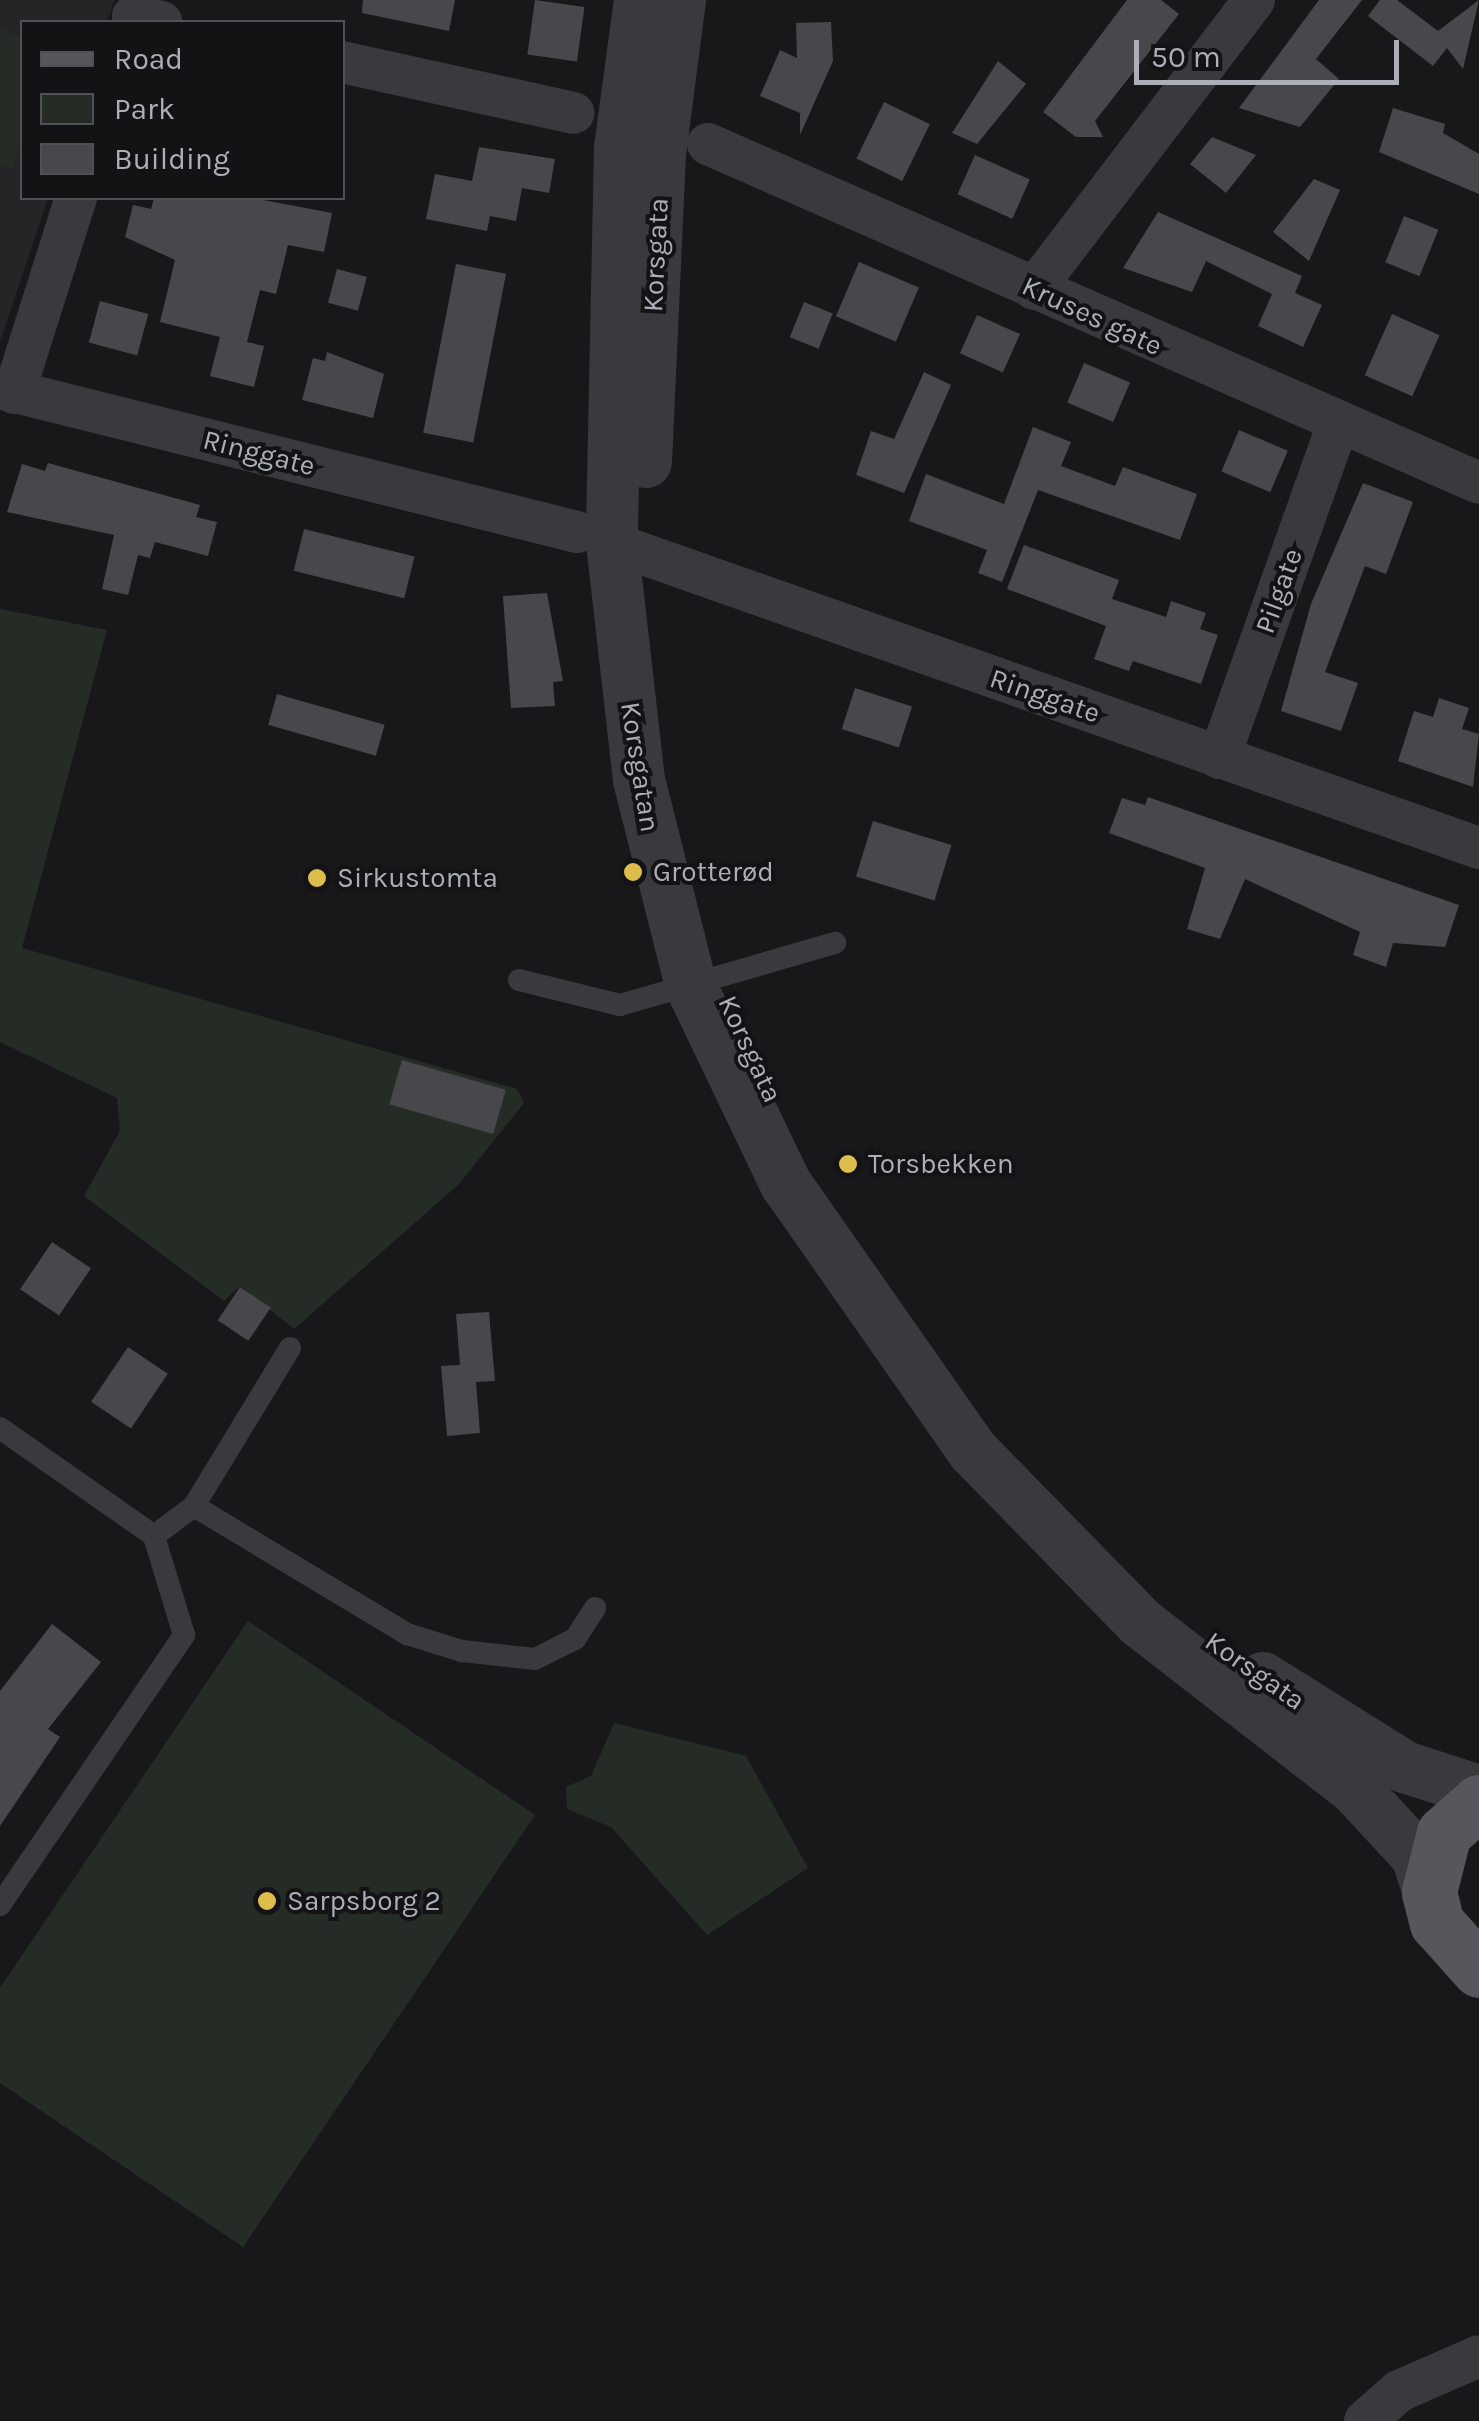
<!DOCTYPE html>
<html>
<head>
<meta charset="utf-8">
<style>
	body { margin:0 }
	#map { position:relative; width:1479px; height:2421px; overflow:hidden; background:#18181a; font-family:Karla,sans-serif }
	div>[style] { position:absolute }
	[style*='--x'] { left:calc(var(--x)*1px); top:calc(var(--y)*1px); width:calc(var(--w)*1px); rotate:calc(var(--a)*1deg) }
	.built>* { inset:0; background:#252427 }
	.green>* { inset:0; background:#252c26 }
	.building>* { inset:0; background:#48484c; transform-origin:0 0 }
	.service>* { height:22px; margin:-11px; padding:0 11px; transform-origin:11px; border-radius:11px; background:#3a3a3e }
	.minor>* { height:42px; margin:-21px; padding:0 21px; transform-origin:21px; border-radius:21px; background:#3a3a3e }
	.tertiary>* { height:52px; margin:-26px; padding:0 26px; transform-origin:26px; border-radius:26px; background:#3a3a3e }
	.primary>* { height:55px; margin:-27.5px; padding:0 27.5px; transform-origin:27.5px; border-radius:27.5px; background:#56575d }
	.dots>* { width:28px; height:28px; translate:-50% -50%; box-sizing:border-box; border:5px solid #131315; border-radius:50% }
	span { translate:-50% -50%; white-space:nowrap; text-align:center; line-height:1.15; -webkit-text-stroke:8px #131315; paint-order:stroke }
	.street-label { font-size:28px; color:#acaeb8 }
	.poi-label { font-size:28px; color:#acaeb8 }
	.left { translate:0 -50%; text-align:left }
	.legend { position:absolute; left:20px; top:20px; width:325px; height:180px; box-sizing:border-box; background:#131315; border:2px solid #505156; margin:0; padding:12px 18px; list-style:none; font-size:30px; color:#acaeb8 }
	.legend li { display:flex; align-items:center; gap:20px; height:50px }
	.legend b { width:50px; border:2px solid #505156 }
	.scale { position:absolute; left:1134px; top:40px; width:265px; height:45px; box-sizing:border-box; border:5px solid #acaeb8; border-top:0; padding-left:12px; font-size:30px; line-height:35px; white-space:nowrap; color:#acaeb8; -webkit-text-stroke:8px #131315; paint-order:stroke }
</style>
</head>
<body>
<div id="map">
	<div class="built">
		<div style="clip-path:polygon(0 0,115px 0,107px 22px,22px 22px,22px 198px,48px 198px,0 342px)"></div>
	</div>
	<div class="green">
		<div style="clip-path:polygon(0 29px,22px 37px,22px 139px,12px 169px,0 165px)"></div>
		<div style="clip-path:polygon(0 609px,107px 630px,22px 948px,517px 1089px,524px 1103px,458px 1185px,294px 1329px,240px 1286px,224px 1301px,84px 1196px,120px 1131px,117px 1098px,0 1042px)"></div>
		<div style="clip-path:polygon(248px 1621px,535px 1815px,243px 2247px,0 2083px,0 1988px)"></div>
		<div style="clip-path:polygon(614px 1723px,746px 1756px,808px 1868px,707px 1935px,611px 1827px,567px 1809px,566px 1787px,591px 1776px)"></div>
	</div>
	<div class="building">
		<div style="clip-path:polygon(363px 0,455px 0,449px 31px,362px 13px)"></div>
		<div style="left:535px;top:0;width:50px;height:55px;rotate:8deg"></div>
		<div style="clip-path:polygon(1127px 0,1161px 0,1179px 14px,1095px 121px,1103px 137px,1076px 137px,1043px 112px)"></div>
		<div style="clip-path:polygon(1319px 0,1362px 0,1316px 59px,1339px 79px,1300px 127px,1239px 108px)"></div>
		<div style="clip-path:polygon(1380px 0,1397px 0,1438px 31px,1479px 0,1463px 69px,1447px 48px,1433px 66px,1368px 16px)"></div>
		<div style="clip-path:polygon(831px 22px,833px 61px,800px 135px,800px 113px,760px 96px,780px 50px,797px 58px,796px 23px)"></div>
		<div style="clip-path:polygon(998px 61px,1026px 84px,977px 144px,952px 133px)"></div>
		<div style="left:884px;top:102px;width:51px;height:63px;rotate:26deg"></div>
		<div style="clip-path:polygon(1393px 108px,1445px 124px,1443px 133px,1479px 154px,1479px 194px,1379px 152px)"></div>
		<div style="clip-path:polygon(1212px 137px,1256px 155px,1226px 193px,1190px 164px)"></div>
		<div style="clip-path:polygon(479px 147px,555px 159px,549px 193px,522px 188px,516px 221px,490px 216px,487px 231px,426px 219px,435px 174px,472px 181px)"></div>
		<div style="left:975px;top:155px;width:60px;height:43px;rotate:24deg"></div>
		<div style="clip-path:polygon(1314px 179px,1340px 190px,1309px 261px,1273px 232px)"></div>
		<div style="clip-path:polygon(154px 198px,253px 198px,332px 213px,324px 252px,288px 245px,276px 294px,260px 290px,247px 342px,264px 346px,254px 387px,210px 376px,220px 337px,160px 322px,175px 260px,125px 237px,133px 205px,151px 209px)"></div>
		<div style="clip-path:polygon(1158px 212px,1302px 276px,1295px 293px,1322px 305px,1303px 347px,1258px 326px,1272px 294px,1206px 261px,1192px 292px,1123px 268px)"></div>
		<div style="left:1404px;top:216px;width:37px;height:50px;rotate:22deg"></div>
		<div style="left:859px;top:262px;width:65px;height:59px;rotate:23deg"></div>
		<div style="left:456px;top:264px;width:51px;height:172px;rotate:11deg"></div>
		<div style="left:337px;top:269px;width:31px;height:35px;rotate:15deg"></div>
		<div style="left:100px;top:301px;width:50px;height:43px;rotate:15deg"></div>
		<div style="left:804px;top:302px;width:31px;height:38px;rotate:22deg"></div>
		<div style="left:1392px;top:314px;width:52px;height:67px;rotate:24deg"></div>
		<div style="left:977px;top:315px;width:47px;height:42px;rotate:24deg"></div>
		<div style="clip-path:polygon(327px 352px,384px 374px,373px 418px,302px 400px,313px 358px,325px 361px)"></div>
		<div style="left:1084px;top:363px;width:50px;height:43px;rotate:23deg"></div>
		<div style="clip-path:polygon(924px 372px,951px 385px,904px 493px,856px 475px,871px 431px,894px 439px)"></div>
		<div style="clip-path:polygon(1033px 427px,1071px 442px,1061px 466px,1115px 486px,1123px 467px,1197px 494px,1180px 540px,1038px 490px,1002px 582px,978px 573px,987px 550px,909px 521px,926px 474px,1004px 504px)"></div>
		<div style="left:1239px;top:430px;width:53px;height:45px;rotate:23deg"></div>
		<div style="clip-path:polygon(48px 463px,200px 505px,196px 517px,217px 522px,208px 556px,155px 542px,150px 558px,138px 555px,128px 595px,102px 589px,114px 535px,7px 512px,22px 464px,45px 471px)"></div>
		<div style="clip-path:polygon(1363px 483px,1413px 502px,1386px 574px,1365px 566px,1325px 672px,1358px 683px,1341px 731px,1281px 711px,1311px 604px)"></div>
		<div style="left:304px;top:529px;width:114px;height:43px;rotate:14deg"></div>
		<div style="clip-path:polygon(1024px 545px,1119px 580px,1112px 599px,1166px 617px,1171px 601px,1206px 613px,1200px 629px,1218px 635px,1201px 684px,1133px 661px,1129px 671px,1094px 659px,1106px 626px,1007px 589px)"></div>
		<div style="clip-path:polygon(547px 593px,563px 681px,553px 682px,555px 706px,511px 708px,503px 596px)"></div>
		<div style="left:855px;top:688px;width:60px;height:43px;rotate:18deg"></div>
		<div style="left:277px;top:694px;width:112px;height:32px;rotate:16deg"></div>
		<div style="clip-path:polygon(1439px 698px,1469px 708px,1462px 729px,1479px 734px,1473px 787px,1398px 761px,1414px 711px,1433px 717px)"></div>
		<div style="clip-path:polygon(1148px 797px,1459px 905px,1445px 947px,1393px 943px,1386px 967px,1353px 955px,1360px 932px,1245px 879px,1220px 939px,1187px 929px,1205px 868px,1109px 833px,1122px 798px,1145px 805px)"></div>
		<div style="left:873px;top:821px;width:82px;height:58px;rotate:17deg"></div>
		<div style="left:402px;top:1060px;width:108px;height:46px;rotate:16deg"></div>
		<div style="left:52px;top:1242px;width:47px;height:57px;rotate:34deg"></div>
		<div style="left:240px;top:1287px;width:37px;height:40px;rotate:34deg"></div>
		<div style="clip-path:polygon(489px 1312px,495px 1381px,476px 1382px,480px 1433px,447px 1436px,441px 1366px,460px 1365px,456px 1314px)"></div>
		<div style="left:128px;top:1347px;width:48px;height:66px;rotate:34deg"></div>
		<div style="clip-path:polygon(52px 1624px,101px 1662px,48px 1729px,60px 1737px,0 1826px,0 1691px)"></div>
	</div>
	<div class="service">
		<div style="--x:519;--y:980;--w:104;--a:13.9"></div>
		<div style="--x:620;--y:1005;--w:224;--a:-16.1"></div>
		<div style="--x:290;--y:1348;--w:185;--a:121.3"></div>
		<div style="--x:194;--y:1506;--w:249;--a:31"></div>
		<div style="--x:407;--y:1634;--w:58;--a:17.2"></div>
		<div style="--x:462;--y:1651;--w:73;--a:6.3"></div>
		<div style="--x:535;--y:1659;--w:45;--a:-26.6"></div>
		<div style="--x:575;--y:1639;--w:37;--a:-57"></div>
		<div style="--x:0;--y:1428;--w:188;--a:35"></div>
		<div style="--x:154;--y:1536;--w:50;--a:-36.9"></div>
		<div style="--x:0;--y:1905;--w:327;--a:-55.7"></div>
		<div style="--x:184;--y:1635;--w:103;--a:-106.9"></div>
	</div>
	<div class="minor">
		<div style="--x:133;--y:16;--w:29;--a:12"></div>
		<div style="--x:342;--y:62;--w:237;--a:12.4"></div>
		<div style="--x:708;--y:144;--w:842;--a:23.73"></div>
		<div style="--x:1034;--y:289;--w:363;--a:-52.7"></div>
		<div style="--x:0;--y:388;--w:595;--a:14.01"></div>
		<div style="--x:14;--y:393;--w:205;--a:-72.4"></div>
		<div style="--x:612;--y:543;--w:919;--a:19.38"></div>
		<div style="--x:1219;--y:758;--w:355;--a:-70.4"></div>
		<div style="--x:1365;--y:2421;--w:45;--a:-41.4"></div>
		<div style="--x:1399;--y:2391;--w:87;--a:-23.6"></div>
	</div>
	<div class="tertiary">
		<div style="--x:640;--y:0;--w:148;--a:97.7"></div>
		<div style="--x:620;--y:147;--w:396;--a:91.2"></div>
		<div style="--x:612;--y:543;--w:239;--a:83.5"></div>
		<div style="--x:639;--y:780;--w:212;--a:75.8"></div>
		<div style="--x:691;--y:986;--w:220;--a:64.4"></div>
		<div style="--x:786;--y:1184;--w:326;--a:55"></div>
		<div style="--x:973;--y:1451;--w:240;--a:45.7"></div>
		<div style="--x:1141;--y:1623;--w:271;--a:37.8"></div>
		<div style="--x:1355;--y:1789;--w:91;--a:47.2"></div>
		<div style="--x:1417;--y:1856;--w:38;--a:72"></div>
		<div style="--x:646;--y:462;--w:308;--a:-87.4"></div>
		<div style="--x:660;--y:154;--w:155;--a:-82.6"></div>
		<div style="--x:1263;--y:1678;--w:168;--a:32.1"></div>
		<div style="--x:1405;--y:1767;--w:78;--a:18"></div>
	</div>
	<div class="primary">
		<div style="--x:1479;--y:1802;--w:47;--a:138.5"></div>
		<div style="--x:1444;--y:1833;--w:61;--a:104.3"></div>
		<div style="--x:1429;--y:1892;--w:32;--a:76"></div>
		<div style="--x:1437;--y:1923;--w:63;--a:48.2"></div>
	</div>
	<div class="dots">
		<div style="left:633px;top:872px;background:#ddbe4d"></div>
		<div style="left:317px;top:878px;background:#ddbe4d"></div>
		<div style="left:848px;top:1164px;background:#ddbe4d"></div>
		<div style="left:267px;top:1901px;background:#ddbe4d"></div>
	</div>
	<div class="street-label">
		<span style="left:656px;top:255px;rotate:-87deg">Korsgata</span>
		<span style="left:1092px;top:316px;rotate:25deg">Kruses gate</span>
		<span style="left:259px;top:453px;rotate:14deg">Ringgate</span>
		<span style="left:1279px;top:591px;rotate:-70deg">Pilgate</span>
		<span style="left:1045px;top:696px;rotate:19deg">Ringgate</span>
		<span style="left:640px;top:767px;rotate:81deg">Korsgatan</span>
		<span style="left:750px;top:1049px;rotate:65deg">Korsgata</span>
		<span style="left:1255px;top:1671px;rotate:35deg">Korsgata</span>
	</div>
	<div class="poi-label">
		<span class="left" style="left:653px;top:872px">Grotterød</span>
		<span class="left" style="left:337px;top:878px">Sirkustomta</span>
		<span class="left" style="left:868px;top:1164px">Torsbekken</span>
		<span class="left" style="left:287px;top:1901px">Sarpsborg 2</span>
	</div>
	<ul class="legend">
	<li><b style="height:12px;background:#56575d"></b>Road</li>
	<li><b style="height:28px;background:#252c26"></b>Park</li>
	<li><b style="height:28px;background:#48484c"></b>Building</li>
	</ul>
	<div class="scale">50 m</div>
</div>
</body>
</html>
